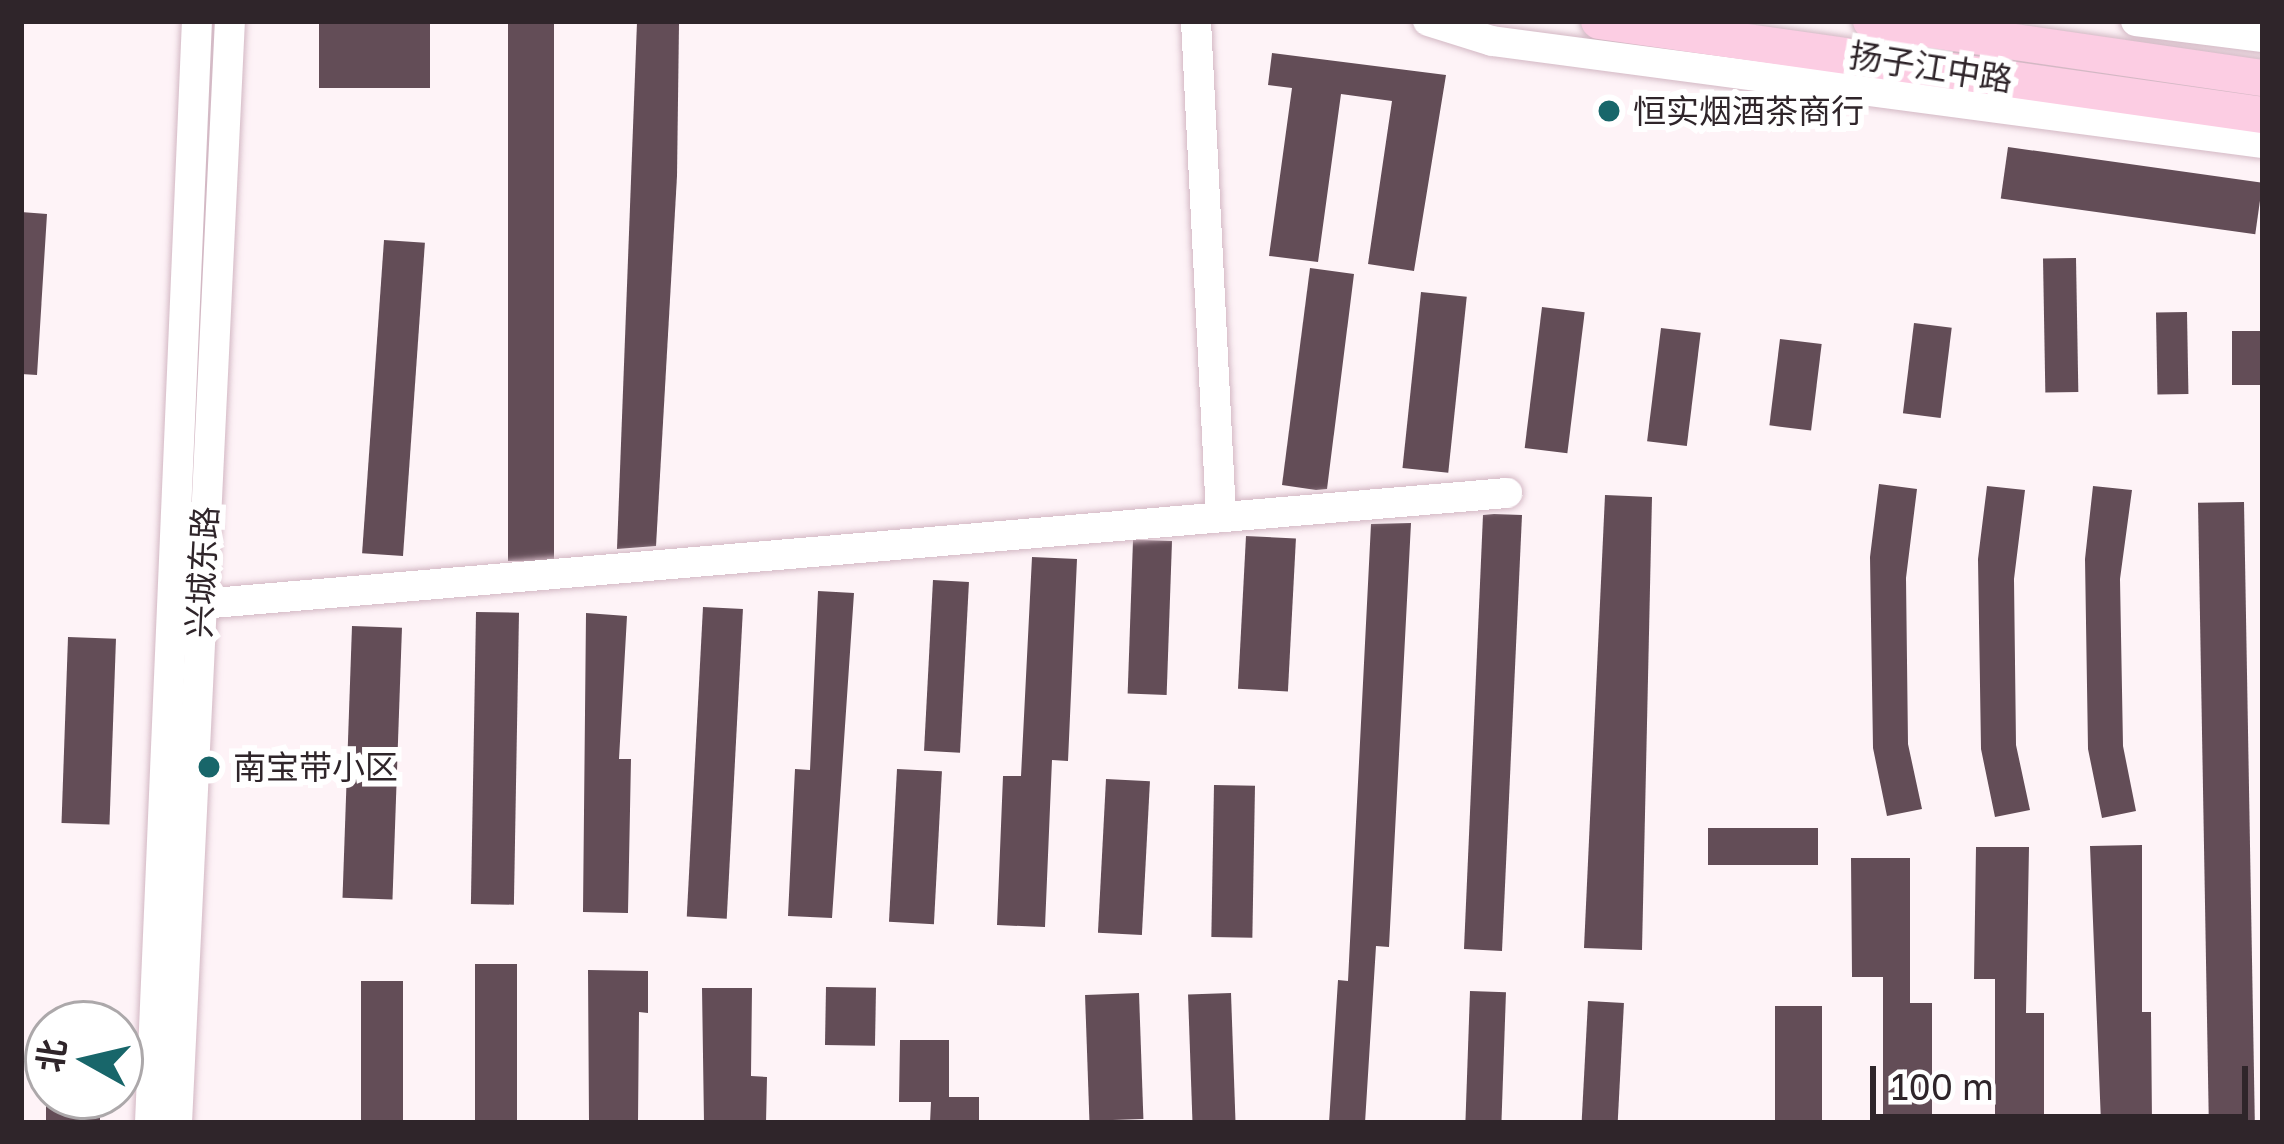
<!DOCTYPE html>
<html>
<head>
<meta charset="utf-8">
<style>
	body { margin:0 }
	#map { position:relative; width:2284px; height:1144px; overflow:hidden; background:#fef3f7; font-family:"Golos Text","Noto Sans SC",sans-serif }
	div>[style] { position:absolute }
	[style*='--x'] { left:calc(var(--x)*1px); top:calc(var(--y)*1px); width:calc(var(--w)*1px); rotate:calc(var(--a)*1deg) }
	.building>* { inset:0; background:#634d57; transform-origin:0 0 }
	.roads { filter:drop-shadow(0 0 3px #d3b8c4) drop-shadow(0 0 3px #d3b8c4) }
	.minor>* { height:30px; margin:-15px; padding:0 15px; transform-origin:15px; border-radius:15px; background:#fff }
	.major>* { height:36px; margin:-18px; padding:0 18px; transform-origin:18px; border-radius:18px; background:#fccde3 }
	.dots>* { width:33px; height:33px; translate:-50% -50%; box-sizing:border-box; border:6px solid #fff; border-radius:50% }
	span { translate:-50% -50%; white-space:nowrap; text-align:center; line-height:1.15; -webkit-text-stroke:12px #fff; paint-order:stroke }
	.street-label { font-size:33px; color:#2f252a }
	.poi-label { font-size:33px; color:#2f252a }
	.left { translate:0 -50%; text-align:left }
	.frame { position:absolute; inset:0; border:24px solid #2f252a; pointer-events:none }
	.north { position:absolute; left:24px; top:1000px; width:120px; height:120px; box-sizing:border-box; background:#fff; border:3px solid #aca8aa; border-radius:50%; rotate:278deg; font-size:33px; font-weight:700; line-height:48px; text-align:center; color:#2f252a }
	.north::after { content:''; display:block; margin:auto; width:42px; height:54px; background:#18666a; clip-path:polygon(50% 0,100% 100%,50% 72%,0 100%) }
	.scale { position:absolute; left:1870px; top:1066px; width:378px; height:54px; box-sizing:border-box; border:6px solid #2f252a; border-top:0; padding-left:15px; font-size:36px; line-height:42px; white-space:nowrap; color:#2f252a; -webkit-text-stroke:9px #fff; paint-order:stroke }
</style>
</head>
<body>
<div id="map">
	<div class="building">
		<div style="left:319px;top:21px;width:111px;height:67px"></div>
		<div style="left:508px;top:21px;width:46px;height:540px"></div>
		<div style="clip-path:polygon(637px 22px,679px 23px,677px 176px,656px 546px,617px 549px)"></div>
		<div style="clip-path:polygon(1272px 53px,1446px 75px,1414px 271px,1368px 264px,1392px 101px,1341px 94px,1318px 262px,1269px 256px,1292px 88px,1268px 85px)"></div>
		<div style="left:2008px;top:147px;width:257px;height:52px;rotate:8deg"></div>
		<div style="clip-path:polygon(21px 212px,47px 214px,37px 375px,21px 374px)"></div>
		<div style="left:384px;top:240px;width:41px;height:314px;rotate:4deg"></div>
		<div style="left:2076px;top:258px;width:134px;height:33px;rotate:89deg"></div>
		<div style="clip-path:polygon(1310px 268px,1354px 274px,1327px 489px,1316px 490px,1282px 485px)"></div>
		<div style="left:1421px;top:292px;width:46px;height:177px;rotate:6deg"></div>
		<div style="left:1542px;top:307px;width:43px;height:142px;rotate:7deg"></div>
		<div style="left:2187px;top:312px;width:82px;height:31px;rotate:89deg"></div>
		<div style="left:1914px;top:323px;width:38px;height:91px;rotate:7deg"></div>
		<div style="left:1661px;top:328px;width:40px;height:114px;rotate:7deg"></div>
		<div style="left:2232px;top:331px;width:31px;height:54px"></div>
		<div style="left:1780px;top:339px;width:42px;height:87px;rotate:7deg"></div>
		<div style="clip-path:polygon(1879px 484px,1917px 489px,1906px 578px,1908px 744px,1922px 809px,1887px 816px,1873px 748px,1870px 557px)"></div>
		<div style="clip-path:polygon(1987px 486px,2025px 490px,2014px 579px,2016px 745px,2030px 810px,1995px 817px,1981px 749px,1978px 559px)"></div>
		<div style="clip-path:polygon(2093px 486px,2132px 490px,2120px 579px,2123px 746px,2136px 811px,2102px 818px,2088px 749px,2085px 559px)"></div>
		<div style="clip-path:polygon(1605px 495px,1652px 497px,1642px 950px,1584px 948px)"></div>
		<div style="left:2244px;top:502px;width:621px;height:46px;rotate:89deg"></div>
		<div style="clip-path:polygon(1494px 514px,1522px 515px,1502px 951px,1464px 949px,1483px 515px)"></div>
		<div style="clip-path:polygon(1411px 523px,1389px 947px,1376px 946px,1365px 1123px,1329px 1123px,1338px 980px,1348px 981px,1371px 524px)"></div>
		<div style="left:1246px;top:536px;width:50px;height:153px;rotate:3deg"></div>
		<div style="left:1172px;top:541px;width:154px;height:39px;rotate:92deg"></div>
		<div style="clip-path:polygon(1032px 557px,1077px 559px,1068px 761px,1052px 760px,1045px 927px,997px 925px,1003px 776px,1021px 776px)"></div>
		<div style="left:933px;top:580px;width:36px;height:171px;rotate:3deg"></div>
		<div style="clip-path:polygon(818px 591px,854px 593px,832px 918px,788px 916px,795px 769px,810px 770px)"></div>
		<div style="left:703px;top:607px;width:40px;height:310px;rotate:3deg"></div>
		<div style="left:476px;top:612px;width:43px;height:292px;rotate:1deg"></div>
		<div style="clip-path:polygon(586px 613px,627px 616px,619px 759px,631px 759px,628px 913px,583px 912px)"></div>
		<div style="left:352px;top:626px;width:50px;height:272px;rotate:2deg"></div>
		<div style="left:68px;top:637px;width:48px;height:186px;rotate:2deg"></div>
		<div style="left:897px;top:769px;width:45px;height:153px;rotate:3deg"></div>
		<div style="left:1106px;top:779px;width:44px;height:154px;rotate:3deg"></div>
		<div style="left:1214px;top:785px;width:41px;height:152px;rotate:1deg"></div>
		<div style="left:1708px;top:828px;width:110px;height:37px"></div>
		<div style="clip-path:polygon(2142px 845px,2142px 1012px,2151px 1012px,2152px 1123px,2101px 1123px,2090px 846px)"></div>
		<div style="clip-path:polygon(1976px 847px,2029px 847px,2026px 1013px,2044px 1013px,2044px 1123px,1995px 1123px,1995px 979px,1974px 979px)"></div>
		<div style="clip-path:polygon(1851px 858px,1910px 858px,1910px 1003px,1932px 1003px,1932px 1123px,1883px 1123px,1883px 977px,1852px 977px)"></div>
		<div style="left:475px;top:964px;width:42px;height:159px"></div>
		<div style="clip-path:polygon(588px 970px,648px 971px,648px 1013px,639px 1012px,638px 1123px,589px 1123px)"></div>
		<div style="left:361px;top:981px;width:42px;height:142px"></div>
		<div style="left:826px;top:987px;width:50px;height:58px;rotate:1deg"></div>
		<div style="clip-path:polygon(702px 988px,752px 988px,751px 1076px,767px 1077px,766px 1123px,704px 1123px)"></div>
		<div style="left:1470px;top:991px;width:36px;height:132px;rotate:2deg"></div>
		<div style="left:1139px;top:993px;width:126px;height:54px;rotate:88deg"></div>
		<div style="left:1231px;top:993px;width:130px;height:43px;rotate:88deg"></div>
		<div style="left:1588px;top:1001px;width:36px;height:122px;rotate:3deg"></div>
		<div style="left:1822px;top:1006px;width:117px;height:47px;rotate:90deg"></div>
		<div style="clip-path:polygon(900px 1040px,949px 1040px,949px 1097px,979px 1097px,979px 1123px,930px 1123px,931px 1102px,899px 1102px)"></div>
		<div style="left:46px;top:1096px;width:54px;height:27px"></div>
	</div>
	<div class="roads">
		<div class="minor">
			<div style="--x:1196;--y:21;--w:496;--a:87.1"></div>
			<div style="--x:1428;--y:21;--w:67;--a:17.4"></div>
			<div style="--x:1492;--y:41;--w:778;--a:7.54"></div>
			<div style="--x:2136;--y:21;--w:128;--a:7.2"></div>
			<div style="--x:201;--y:604;--w:1311;--a:-4.86"></div>
			<div style="--x:150;--y:1123;--w:1103;--a:-87.56"></div>
			<div style="--x:177;--y:1123;--w:1103;--a:-87.25"></div>
		</div>
		<div class="major">
			<div style="--x:1599;--y:21;--w:671;--a:8.06"></div>
			<div style="--x:1871;--y:21;--w:396;--a:8.3"></div>
		</div>
	</div>
	<div class="dots">
		<div style="left:1609px;top:111px;background:#18666a"></div>
		<div style="left:209px;top:767px;background:#18666a"></div>
	</div>
	<div class="street-label">
		<span style="left:1931px;top:67px;rotate:9deg">扬子江中路</span>
		<span style="left:202px;top:572px;rotate:-87deg">兴城东路</span>
	</div>
	<div class="poi-label">
		<span class="left" style="left:1633px;top:111px">恒实烟酒茶商行</span>
		<span class="left" style="left:233px;top:767px">南宝带小区</span>
	</div>
	<div class="frame"></div>
	<div class="north">北</div>
	<div class="scale">100 m</div>
</div>
</body>
</html>
